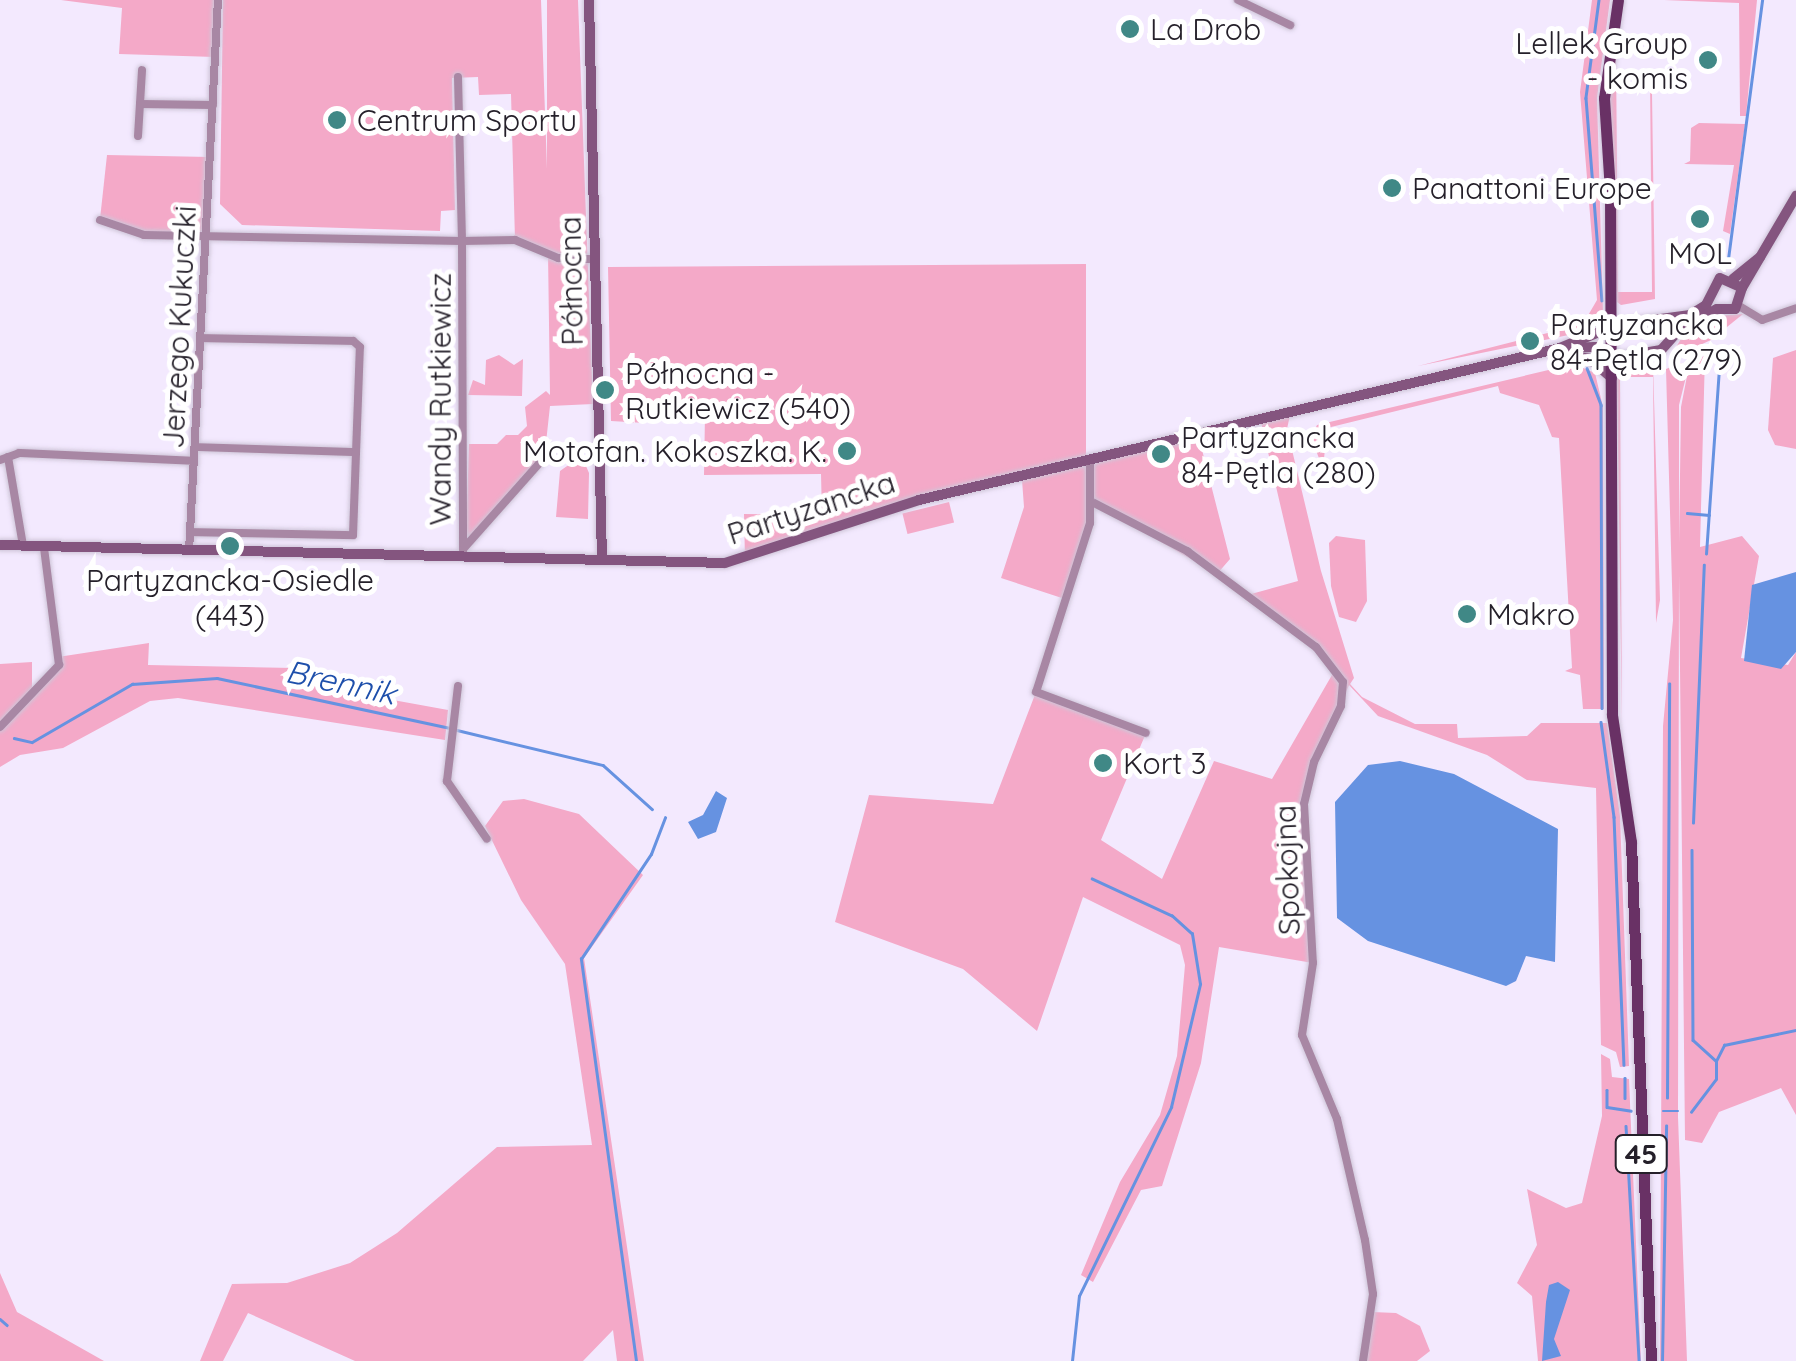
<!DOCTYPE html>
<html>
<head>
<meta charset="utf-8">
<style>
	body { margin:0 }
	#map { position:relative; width:1796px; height:1361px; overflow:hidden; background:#f3e9fe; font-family:Quicksand,sans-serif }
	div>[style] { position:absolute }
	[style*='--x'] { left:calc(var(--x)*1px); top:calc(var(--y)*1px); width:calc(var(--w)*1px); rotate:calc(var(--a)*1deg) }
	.green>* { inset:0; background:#f4a9c8; transform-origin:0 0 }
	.water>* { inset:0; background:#6692e1 }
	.stream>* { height:2.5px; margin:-1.25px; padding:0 1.25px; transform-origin:1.25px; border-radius:1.25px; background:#6692e1 }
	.roads { filter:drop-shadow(0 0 2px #cec5d8) drop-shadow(0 0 2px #cec5d8) }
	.street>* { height:8px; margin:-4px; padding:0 4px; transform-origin:4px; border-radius:4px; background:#a887a4 }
	.secondary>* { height:10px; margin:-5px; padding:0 5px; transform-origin:5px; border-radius:5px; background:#84557f }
	.primary>* { height:11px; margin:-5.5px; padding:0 5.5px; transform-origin:5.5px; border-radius:5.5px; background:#693165 }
	.dots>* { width:28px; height:28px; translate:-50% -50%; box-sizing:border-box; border:5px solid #fff; border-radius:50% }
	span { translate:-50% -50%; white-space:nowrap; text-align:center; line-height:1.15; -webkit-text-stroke:10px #fff; paint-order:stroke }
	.shield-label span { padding:2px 8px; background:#fff; border:2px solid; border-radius:8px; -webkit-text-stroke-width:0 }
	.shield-label { font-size:28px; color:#25202a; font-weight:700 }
	.poi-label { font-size:30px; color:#25202a }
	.left { translate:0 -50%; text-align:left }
	.right { translate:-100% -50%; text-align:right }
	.street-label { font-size:30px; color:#25202a }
	.water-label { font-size:32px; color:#1e4fab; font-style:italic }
</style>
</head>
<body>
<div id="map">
	<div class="green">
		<div style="clip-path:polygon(61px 0,217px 0,215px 57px,119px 54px,122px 8px)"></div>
		<div style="clip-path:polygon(223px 0,541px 0,547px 169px,547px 0,578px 0,593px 404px,550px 406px,545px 452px,466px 540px,469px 444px,497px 444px,506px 435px,518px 435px,527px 426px,525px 407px,546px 391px,550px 395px,548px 253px,515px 240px,511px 94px,479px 95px,478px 77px,452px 78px,455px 210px,441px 211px,440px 231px,242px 225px,220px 204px)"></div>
		<div style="clip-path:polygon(1592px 0,1610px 0,1597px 98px,1603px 312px,1588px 331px,1418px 366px,1583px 324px,1597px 300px,1580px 92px)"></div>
		<div style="clip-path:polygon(1664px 0,1757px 0,1746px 116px,1740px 116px,1739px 3px)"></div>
		<div style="clip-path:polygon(1616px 55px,1618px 292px,1652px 292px,1650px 77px,1652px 93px,1655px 299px,1621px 305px,1617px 302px,1610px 95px)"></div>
		<div style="clip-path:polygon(1699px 123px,1745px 124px,1730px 234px,1723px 231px,1734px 165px,1684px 164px,1690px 161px,1691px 128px)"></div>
		<div style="clip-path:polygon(107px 155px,210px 157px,207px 236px,144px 235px,100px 219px)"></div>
		<div style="clip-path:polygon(1086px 264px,1086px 464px,1199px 438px,1230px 559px,1217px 574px,1094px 504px,1068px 600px,1001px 578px,1024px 507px,1022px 480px,919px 500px,745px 559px,744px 514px,822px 515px,821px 474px,704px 475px,705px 414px,646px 413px,645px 423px,611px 421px,608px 267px)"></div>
		<div style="clip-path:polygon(1743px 314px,1711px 340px,1669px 359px,1685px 332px,1715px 316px)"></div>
		<div style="clip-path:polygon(1796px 350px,1796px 449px,1775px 445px,1768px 430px,1773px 358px)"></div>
		<div style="clip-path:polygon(1705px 354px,1700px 547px,1742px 536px,1759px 556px,1741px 658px,1788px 665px,1796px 652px,1796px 1115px,1781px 1088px,1719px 1112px,1702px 1143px,1685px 1140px,1679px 574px,1678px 1117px,1687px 1361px,1660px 1361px,1663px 726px,1673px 620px,1666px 369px,1681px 363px,1688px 369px,1679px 405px,1679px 544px,1681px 407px,1687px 376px)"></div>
		<div style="clip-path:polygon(499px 355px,514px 365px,523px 359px,522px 396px,468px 395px,473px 380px,485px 385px,486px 360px)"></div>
		<div style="clip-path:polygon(1574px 364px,1595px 373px,1603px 407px,1604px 709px,1583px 709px,1580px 675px,1565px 671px,1572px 668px,1559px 438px,1552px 437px,1539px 405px,1500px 393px,1498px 386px,1327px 428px,1323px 469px,1311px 437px,1317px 425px)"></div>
		<div style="clip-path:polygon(1653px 365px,1660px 600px,1656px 623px,1653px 377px,1620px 377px,1622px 726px,1617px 378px)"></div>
		<div style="clip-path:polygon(1290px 415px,1287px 429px,1321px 571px,1354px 678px,1350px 684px,1362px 697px,1415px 724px,1457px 724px,1458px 738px,1527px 736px,1541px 723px,1607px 723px,1620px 816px,1629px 1066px,1620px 1067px,1616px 1052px,1601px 1045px,1596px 788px,1527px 780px,1487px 755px,1378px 716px,1349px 685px,1309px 777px,1303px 851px,1313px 963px,1219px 947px,1201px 1063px,1162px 1186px,1141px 1190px,1093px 1282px,1081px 1275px,1120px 1182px,1160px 1115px,1177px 1056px,1185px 965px,1180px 945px,1083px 897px,1037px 1031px,963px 969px,835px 922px,869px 795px,993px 804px,1036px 692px,1146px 733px,1101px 840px,1162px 879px,1214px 761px,1272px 779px,1336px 668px,1244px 596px,1298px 581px,1261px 422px)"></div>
		<div style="clip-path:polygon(566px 444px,577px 445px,589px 473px,588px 519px,556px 517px,560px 471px,570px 464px)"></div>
		<div style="left:949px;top:502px;width:21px;height:48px;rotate:76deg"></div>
		<div style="clip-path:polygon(1336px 536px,1365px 540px,1367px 601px,1356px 622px,1339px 617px,1331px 586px,1329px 543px)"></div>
		<div style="clip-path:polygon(149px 643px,148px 665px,293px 668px,319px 673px,327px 688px,448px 710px,445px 740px,178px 698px,150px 701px,63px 748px,20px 755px,0 767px,0 664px,32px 662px,32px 696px,56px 670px,58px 657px)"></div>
		<div style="clip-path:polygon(524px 799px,579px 814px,643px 875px,584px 958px,644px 1361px,617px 1361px,613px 1330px,583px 1361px,355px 1361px,248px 1313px,223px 1361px,200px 1361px,232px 1284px,287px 1283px,350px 1263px,397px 1233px,497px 1147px,592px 1145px,565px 964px,521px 900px,485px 826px,503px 801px)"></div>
		<div style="clip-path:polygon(1601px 1054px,1610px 1059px,1612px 1077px,1629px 1079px,1641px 1361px,1538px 1361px,1532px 1296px,1517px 1283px,1537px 1245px,1527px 1189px,1566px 1208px,1582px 1203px,1602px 1116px)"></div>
		<div style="clip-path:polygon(0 1273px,17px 1312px,104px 1361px,0 1361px)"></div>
		<div style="clip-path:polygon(1372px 1312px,1396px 1313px,1420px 1326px,1430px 1351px,1417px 1361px,1363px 1361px)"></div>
	</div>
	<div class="water">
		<div style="clip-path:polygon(1796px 572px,1796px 652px,1781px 669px,1744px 661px,1752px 585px)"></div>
		<div style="clip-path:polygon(1400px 761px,1454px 774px,1558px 829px,1555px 962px,1526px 956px,1516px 981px,1506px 986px,1368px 941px,1337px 918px,1335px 802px,1368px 765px)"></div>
		<div style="clip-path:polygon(716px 791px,727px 798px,716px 832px,698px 839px,688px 822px,703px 815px)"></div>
		<div style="clip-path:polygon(1558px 1282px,1570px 1290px,1554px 1339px,1561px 1356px,1542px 1361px,1546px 1302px,1549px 1285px)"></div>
	</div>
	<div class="stream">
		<div style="--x:1599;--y:0;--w:99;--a:97.6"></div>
		<div style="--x:1586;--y:98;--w:203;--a:85.5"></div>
		<div style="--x:1728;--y:259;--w:261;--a:-82.5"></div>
		<div style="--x:1587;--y:368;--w:40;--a:69"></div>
		<div style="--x:1601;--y:405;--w:303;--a:89.8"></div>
		<div style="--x:1687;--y:513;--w:22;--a:5"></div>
		<div style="--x:1706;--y:554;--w:200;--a:-86"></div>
		<div style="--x:1601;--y:722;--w:96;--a:82.2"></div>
		<div style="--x:1614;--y:817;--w:248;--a:87.7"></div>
		<div style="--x:457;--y:730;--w:150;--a:13.5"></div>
		<div style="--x:603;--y:765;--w:66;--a:41.9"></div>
		<div style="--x:14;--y:738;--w:18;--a:13"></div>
		<div style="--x:32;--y:742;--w:116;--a:-30.1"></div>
		<div style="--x:132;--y:684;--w:85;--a:-4"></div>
		<div style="--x:217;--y:678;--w:238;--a:12.1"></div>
		<div style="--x:1693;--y:823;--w:258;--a:-87.6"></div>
		<div style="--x:1692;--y:850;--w:190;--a:89.7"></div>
		<div style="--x:1693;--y:1040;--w:31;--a:42"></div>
		<div style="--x:1716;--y:1061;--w:18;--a:-63"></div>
		<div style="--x:1724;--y:1045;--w:74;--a:-11.8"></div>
		<div style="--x:1625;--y:1078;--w:20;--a:90"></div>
		<div style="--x:1607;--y:1090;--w:17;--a:90"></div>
		<div style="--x:1607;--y:1107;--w:24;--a:9"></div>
		<div style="--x:1667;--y:1098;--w:414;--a:-89.7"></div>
		<div style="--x:1663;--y:1111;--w:15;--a:0"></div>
		<div style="--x:1691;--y:1112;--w:41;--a:-52.9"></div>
		<div style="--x:1716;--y:1079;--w:17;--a:-90"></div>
		<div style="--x:1626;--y:1126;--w:235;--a:86.8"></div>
		<div style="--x:0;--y:1319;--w:9;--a:41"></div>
		<div style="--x:636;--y:1361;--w:406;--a:-97.8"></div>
		<div style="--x:581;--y:959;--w:126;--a:-56.3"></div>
		<div style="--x:651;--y:854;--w:39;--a:-69"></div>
		<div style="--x:1072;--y:1361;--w:65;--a:-83.9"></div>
		<div style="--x:1079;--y:1296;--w:210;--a:-64"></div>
		<div style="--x:1171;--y:1107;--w:126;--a:-76.7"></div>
		<div style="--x:1200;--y:984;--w:51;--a:-99.1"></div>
		<div style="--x:1192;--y:934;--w:27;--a:-138"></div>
		<div style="--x:1172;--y:916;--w:88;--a:-155.2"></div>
		<div style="--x:1662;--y:1361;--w:235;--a:-89"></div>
	</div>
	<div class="roads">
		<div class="street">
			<div style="--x:1238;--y:0;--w:58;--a:25.7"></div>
			<div style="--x:458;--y:77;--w:164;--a:88.6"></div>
			<div style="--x:462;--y:241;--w:53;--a:-1.1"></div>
			<div style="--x:515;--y:240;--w:47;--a:22.7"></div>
			<div style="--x:558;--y:258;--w:37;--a:2"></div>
			<div style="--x:140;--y:104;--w:73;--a:0.8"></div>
			<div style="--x:138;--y:136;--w:66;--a:-86.5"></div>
			<div style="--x:100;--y:220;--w:46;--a:18.8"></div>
			<div style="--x:144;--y:235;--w:318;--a:1.1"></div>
			<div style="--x:462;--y:241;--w:316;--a:89.8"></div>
			<div style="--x:1739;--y:306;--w:27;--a:31"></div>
			<div style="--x:1762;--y:320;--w:36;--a:-19"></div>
			<div style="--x:195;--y:447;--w:161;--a:1.8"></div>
			<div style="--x:8;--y:457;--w:90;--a:80.4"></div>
			<div style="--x:0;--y:460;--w:20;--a:-20"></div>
			<div style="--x:19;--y:453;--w:175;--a:2.6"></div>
			<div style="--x:1090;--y:463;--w:60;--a:90"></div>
			<div style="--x:1090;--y:523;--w:177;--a:107.7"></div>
			<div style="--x:1036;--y:692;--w:117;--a:20.4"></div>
			<div style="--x:1094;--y:503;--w:105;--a:27.3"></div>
			<div style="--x:1187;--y:551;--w:161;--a:36.7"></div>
			<div style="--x:1316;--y:647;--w:44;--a:52.4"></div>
			<div style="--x:1343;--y:682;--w:24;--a:95"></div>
			<div style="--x:1341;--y:706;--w:62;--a:115.7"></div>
			<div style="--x:1314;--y:762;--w:43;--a:103.4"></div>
			<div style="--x:1304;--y:804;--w:159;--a:86.8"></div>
			<div style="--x:1313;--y:963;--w:73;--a:98.7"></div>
			<div style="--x:1302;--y:1035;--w:91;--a:67.4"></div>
			<div style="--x:1337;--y:1119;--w:124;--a:77"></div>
			<div style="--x:1365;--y:1240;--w:55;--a:81.6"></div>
			<div style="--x:1373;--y:1294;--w:68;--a:98.5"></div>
			<div style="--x:190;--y:532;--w:163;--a:1.1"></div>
			<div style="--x:353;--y:535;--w:188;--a:-87.9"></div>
			<div style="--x:360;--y:347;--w:9;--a:-139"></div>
			<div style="--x:353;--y:341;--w:152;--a:-178.9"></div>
			<div style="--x:464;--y:548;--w:131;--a:-48.4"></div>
			<div style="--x:189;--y:551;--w:552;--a:-86.99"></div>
			<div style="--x:458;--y:686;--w:96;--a:96.6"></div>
			<div style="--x:447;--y:781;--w:70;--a:55.4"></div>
			<div style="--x:0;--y:727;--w:86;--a:-46.4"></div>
			<div style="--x:59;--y:665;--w:118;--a:-97.3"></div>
		</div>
		<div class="secondary">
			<div style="--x:589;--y:0;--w:560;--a:88.67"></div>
			<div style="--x:1733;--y:279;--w:35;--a:-39"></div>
			<div style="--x:1742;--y:288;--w:107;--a:-59.6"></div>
			<div style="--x:1563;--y:355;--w:27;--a:8"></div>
			<div style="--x:1590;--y:359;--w:29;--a:41"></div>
			<div style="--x:0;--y:545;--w:725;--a:1.42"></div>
			<div style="--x:725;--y:563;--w:204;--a:-18"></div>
			<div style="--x:919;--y:500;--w:659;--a:-13.34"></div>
			<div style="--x:1560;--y:348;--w:61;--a:-22.3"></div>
			<div style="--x:1616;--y:325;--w:75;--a:-7.7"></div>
			<div style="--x:1690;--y:315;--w:19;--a:-32"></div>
			<div style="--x:1706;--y:305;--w:30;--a:-63"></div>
			<div style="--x:1720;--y:278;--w:24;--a:24"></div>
			<div style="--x:1742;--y:288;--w:22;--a:108"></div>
			<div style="--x:1735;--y:309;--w:18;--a:180"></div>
			<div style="--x:1717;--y:309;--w:42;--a:151.6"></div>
			<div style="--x:1680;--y:329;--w:28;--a:132"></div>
			<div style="--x:1661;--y:350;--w:41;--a:170.1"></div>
			<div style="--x:1621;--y:357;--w:28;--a:-159"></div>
			<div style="--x:1595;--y:347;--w:35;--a:178"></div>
		</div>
		<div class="primary">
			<div style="--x:1618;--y:0;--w:99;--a:98.1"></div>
			<div style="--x:1604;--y:98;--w:92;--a:86.3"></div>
			<div style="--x:1610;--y:190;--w:525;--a:89.78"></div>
			<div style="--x:1612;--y:715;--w:128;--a:81.5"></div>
			<div style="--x:1631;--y:842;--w:519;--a:87.79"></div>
		</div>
	</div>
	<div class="dots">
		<div style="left:1130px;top:29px;background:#408886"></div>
		<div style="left:1708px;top:60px;background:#408886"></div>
		<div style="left:337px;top:120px;background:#408886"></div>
		<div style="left:1392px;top:188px;background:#408886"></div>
		<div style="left:1700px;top:219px;background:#408886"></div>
		<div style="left:1530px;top:341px;background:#408886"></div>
		<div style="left:605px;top:390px;background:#408886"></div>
		<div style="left:847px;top:451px;background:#408886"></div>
		<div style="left:1161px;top:454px;background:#408886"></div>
		<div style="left:230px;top:546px;background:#408886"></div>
		<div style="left:1467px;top:614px;background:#408886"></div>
		<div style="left:1103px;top:763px;background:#408886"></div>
	</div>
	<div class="shield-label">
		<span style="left:1641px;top:1154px">45</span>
	</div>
	<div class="poi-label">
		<span class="left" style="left:1150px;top:29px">La Drob</span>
		<span class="right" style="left:1688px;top:60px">Lellek Group<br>- komis</span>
		<span class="left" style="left:357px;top:120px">Centrum Sportu</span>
		<span class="left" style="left:1412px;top:188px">Panattoni Europe</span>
		<span style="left:1700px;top:253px">MOL</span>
		<span class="left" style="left:1550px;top:341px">Partyzancka<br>84-Pętla (279)</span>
		<span class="left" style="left:625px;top:390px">Północna -<br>Rutkiewicz (540)</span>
		<span class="left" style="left:1181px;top:454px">Partyzancka<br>84-Pętla (280)</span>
		<span class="right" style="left:827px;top:451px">Motofan. Kokoszka. K.</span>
		<span style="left:230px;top:597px">Partyzancka-Osiedle<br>(443)</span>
		<span class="left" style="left:1487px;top:614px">Makro</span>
		<span class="left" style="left:1123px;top:763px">Kort 3</span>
	</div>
	<div class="street-label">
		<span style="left:571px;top:281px;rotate:-91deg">Północna</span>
		<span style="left:179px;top:327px;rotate:-87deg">Jerzego Kukuczki</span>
		<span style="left:440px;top:399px;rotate:-90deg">Wandy Rutkiewicz</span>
		<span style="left:811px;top:508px;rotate:-18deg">Partyzancka</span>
		<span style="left:1287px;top:870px;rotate:-92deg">Spokojna</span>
	</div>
	<div class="water-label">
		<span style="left:341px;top:682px;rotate:12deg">Brennik</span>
	</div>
</div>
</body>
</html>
